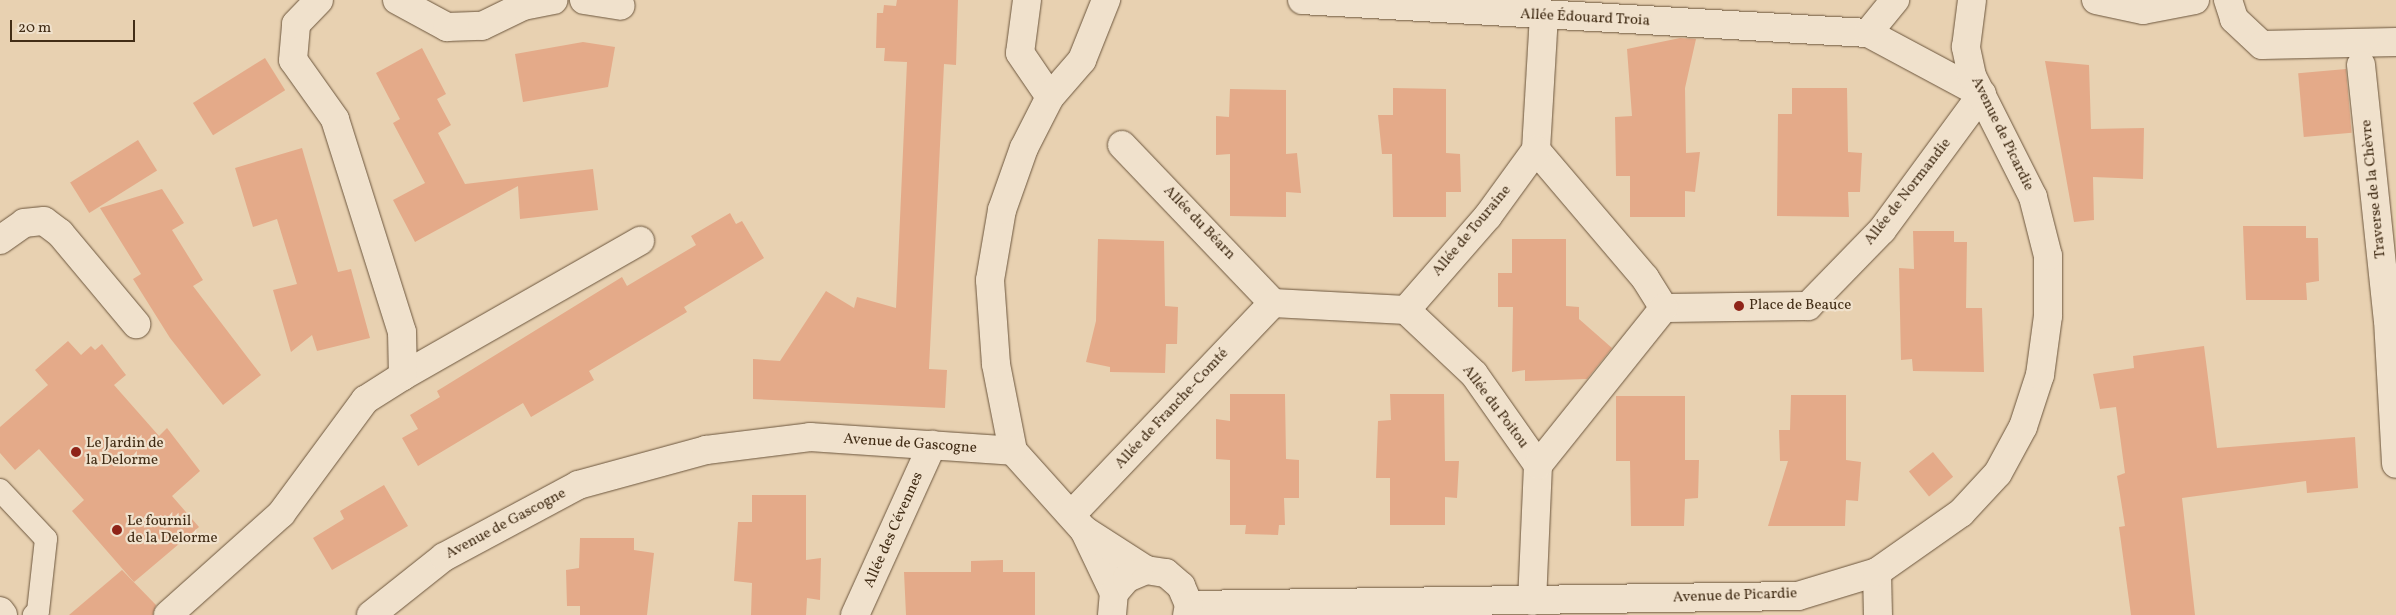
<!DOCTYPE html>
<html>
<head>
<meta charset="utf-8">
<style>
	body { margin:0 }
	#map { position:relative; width:2396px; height:615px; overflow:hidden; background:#e8d1b1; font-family:Vollkorn,serif }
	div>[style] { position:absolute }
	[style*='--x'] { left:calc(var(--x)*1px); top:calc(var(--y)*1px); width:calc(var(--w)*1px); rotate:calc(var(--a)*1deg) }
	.building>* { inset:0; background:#e4aa89; transform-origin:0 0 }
	.roads { filter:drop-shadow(0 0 1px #6c563d) drop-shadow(0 0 1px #6c563d) }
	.lane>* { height:22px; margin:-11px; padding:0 11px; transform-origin:11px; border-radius:11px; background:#f0e1cc }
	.street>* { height:28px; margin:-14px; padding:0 14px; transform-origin:14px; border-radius:14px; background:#f0e1cc }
	.secondary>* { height:28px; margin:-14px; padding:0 14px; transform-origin:14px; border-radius:14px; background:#f0e1cc }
	.dots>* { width:14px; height:14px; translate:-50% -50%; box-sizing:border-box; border:2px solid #f0e1cc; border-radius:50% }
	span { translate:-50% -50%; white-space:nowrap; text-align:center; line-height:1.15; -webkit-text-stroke:4.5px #f0e1cc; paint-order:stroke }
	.street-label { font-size:15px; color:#422d16 }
	.poi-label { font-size:15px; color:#422d16 }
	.left { translate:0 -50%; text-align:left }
	.scale { position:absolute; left:10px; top:20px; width:125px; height:22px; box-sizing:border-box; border:2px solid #422d16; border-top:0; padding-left:6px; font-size:15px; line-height:18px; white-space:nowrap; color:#422d16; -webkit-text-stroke:4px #f0e1cc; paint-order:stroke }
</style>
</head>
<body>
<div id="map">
	<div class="building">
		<div style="clip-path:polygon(897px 0,958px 0,956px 65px,944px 64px,929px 369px,947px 370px,945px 408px,753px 399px,753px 359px,780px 361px,826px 291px,854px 308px,857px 297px,896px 308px,907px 62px,884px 61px,885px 48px,876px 48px,877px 13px,883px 13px,884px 5px,896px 6px)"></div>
		<div style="clip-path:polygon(1680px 38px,1696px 39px,1685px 88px,1686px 153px,1700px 152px,1695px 192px,1685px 191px,1685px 217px,1630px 217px,1630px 176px,1616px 176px,1615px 117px,1632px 116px,1627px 49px)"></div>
		<div style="clip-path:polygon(583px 42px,615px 47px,608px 87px,523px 102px,515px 54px)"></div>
		<div style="clip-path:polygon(422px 48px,446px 94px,437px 99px,451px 125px,438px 133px,465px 184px,593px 169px,598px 210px,520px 219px,518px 186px,415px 242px,393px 200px,425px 183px,393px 123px,400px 119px,376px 73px)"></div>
		<div style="left:265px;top:58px;width:38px;height:85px;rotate:58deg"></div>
		<div style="clip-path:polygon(2045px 61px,2089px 65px,2091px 129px,2144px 128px,2143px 179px,2093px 177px,2094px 220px,2074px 222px)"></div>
		<div style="left:2346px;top:69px;width:64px;height:48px;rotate:85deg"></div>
		<div style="clip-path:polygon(1393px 88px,1446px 89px,1446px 153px,1460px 154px,1461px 192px,1446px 192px,1446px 217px,1393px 217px,1392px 154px,1382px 154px,1378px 115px,1393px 115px)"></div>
		<div style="clip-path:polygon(1792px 88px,1847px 88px,1848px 152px,1862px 153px,1860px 192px,1848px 192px,1849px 217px,1777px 216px,1778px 114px,1792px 114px)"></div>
		<div style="clip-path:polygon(1230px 89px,1286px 90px,1286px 154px,1297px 153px,1301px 193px,1286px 192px,1286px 217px,1230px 216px,1230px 154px,1216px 155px,1216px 116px,1229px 117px)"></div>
		<div style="left:138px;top:140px;width:36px;height:80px;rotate:58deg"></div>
		<div style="clip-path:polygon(302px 148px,338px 272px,351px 269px,370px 338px,317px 351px,312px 335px,291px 352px,273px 290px,297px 284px,277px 219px,253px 227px,235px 168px)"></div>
		<div style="clip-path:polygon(162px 189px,184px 223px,172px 230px,203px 280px,193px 286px,261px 375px,223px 405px,170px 338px,133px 279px,141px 274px,100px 208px)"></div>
		<div style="clip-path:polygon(730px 213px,736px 224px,742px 221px,764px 258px,684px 307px,687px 312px,589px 371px,594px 380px,531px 417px,523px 403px,418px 466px,402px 438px,418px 429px,410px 415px,440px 397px,437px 391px,622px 277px,627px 286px,696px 245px,691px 236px)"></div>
		<div style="clip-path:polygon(2243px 226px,2306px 226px,2306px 238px,2318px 238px,2319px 281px,2306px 283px,2307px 300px,2246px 300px)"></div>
		<div style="clip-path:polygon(1913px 231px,1954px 231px,1954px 242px,1967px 242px,1966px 308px,1982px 308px,1984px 372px,1913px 371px,1912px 359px,1901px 360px,1899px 268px,1914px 269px)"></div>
		<div style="clip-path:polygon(1098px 239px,1164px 241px,1165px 306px,1178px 307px,1177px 344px,1166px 344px,1165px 373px,1110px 372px,1110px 367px,1086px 362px,1096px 321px)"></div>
		<div style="clip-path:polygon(1512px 239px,1566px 239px,1566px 306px,1579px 307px,1579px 319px,1612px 348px,1587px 379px,1525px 381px,1525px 370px,1512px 372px,1513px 307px,1498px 307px,1498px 273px,1512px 273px)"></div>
		<div style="clip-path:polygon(68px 341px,81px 355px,91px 346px,95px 350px,102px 344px,126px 375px,114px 385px,159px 436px,167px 428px,200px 471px,172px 496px,199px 527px,134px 582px,72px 511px,84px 500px,39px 449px,15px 470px,0 453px,0 427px,48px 385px,35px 370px)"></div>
		<div style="clip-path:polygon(2204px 346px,2217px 448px,2355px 437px,2358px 488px,2307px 493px,2306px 481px,2182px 498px,2195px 615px,2131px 615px,2119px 527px,2125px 526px,2117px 476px,2125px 473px,2116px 407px,2100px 409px,2093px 374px,2134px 368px,2133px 356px)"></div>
		<div style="clip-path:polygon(1230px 394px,1285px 394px,1286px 459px,1299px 460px,1299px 498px,1284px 498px,1285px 525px,1279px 525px,1278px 535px,1245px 534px,1246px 525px,1230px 525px,1230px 460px,1216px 459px,1216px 419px,1230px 421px)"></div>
		<div style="clip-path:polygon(1390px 394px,1444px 394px,1445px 461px,1459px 461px,1457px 498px,1445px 497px,1445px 525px,1390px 525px,1390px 478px,1376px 478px,1378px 421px,1391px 420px)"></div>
		<div style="clip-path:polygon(1791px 395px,1846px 395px,1846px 460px,1861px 462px,1858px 501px,1846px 500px,1845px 526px,1768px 526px,1788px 461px,1780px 461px,1779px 430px,1790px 430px)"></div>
		<div style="clip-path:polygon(1616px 396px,1685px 396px,1685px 460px,1699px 460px,1698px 498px,1685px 499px,1684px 526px,1631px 526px,1630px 461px,1616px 461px)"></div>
		<div style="left:1933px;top:452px;width:32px;height:31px;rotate:51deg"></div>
		<div style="clip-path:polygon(384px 485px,408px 526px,332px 570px,313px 538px,344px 519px,340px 511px)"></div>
		<div style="clip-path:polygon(752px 495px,806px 495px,806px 560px,821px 558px,820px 600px,807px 598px,806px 615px,751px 615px,752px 583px,734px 581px,738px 522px,752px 522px)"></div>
		<div style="clip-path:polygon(580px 538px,634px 538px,634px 550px,654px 553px,647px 615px,580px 615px,580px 606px,567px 606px,566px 570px,579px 568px)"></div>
		<div style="clip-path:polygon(1003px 560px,1003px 572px,1035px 572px,1035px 615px,906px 615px,904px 572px,971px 572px,971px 561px)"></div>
		<div style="clip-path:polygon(122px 570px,156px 605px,153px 615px,69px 615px)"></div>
	</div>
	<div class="roads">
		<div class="lane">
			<div style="--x:0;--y:490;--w:67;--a:46.8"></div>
			<div style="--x:46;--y:539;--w:72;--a:96.3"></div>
			<div style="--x:38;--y:611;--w:6;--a:135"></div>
		</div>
		<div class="street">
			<div style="--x:397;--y:0;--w:57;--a:28.4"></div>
			<div style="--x:447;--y:27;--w:35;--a:-2"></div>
			<div style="--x:482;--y:26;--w:46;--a:-26"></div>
			<div style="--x:523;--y:6;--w:31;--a:-11"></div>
			<div style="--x:584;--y:0;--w:37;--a:9"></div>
			<div style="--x:1027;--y:0;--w:53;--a:97.5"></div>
			<div style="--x:1020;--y:53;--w:53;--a:55.7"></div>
			<div style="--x:1302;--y:0;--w:567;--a:3.34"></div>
			<div style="--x:1868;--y:33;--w:129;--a:28.2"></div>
			<div style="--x:1982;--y:94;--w:169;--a:126.3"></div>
			<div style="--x:1882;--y:230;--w:106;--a:134.2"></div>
			<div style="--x:1808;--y:306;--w:144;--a:179.2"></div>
			<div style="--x:2096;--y:0;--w:48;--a:12"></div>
			<div style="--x:2143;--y:10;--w:53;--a:-10.9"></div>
			<div style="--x:2228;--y:0;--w:20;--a:72"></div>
			<div style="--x:2234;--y:19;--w:38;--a:43"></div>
			<div style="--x:2262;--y:45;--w:134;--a:-1.3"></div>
			<div style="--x:1544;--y:15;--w:135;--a:93.4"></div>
			<div style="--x:1536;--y:150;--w:168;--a:49.6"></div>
			<div style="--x:1645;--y:278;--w:36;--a:58"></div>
			<div style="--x:1868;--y:33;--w:43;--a:-50.7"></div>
			<div style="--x:2361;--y:65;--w:256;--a:84"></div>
			<div style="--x:2388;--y:320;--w:144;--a:86.8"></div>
			<div style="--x:1122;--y:145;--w:219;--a:46.3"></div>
			<div style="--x:0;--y:240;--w:29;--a:-35"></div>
			<div style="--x:24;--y:223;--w:20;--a:-6"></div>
			<div style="--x:44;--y:221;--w:20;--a:37"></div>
			<div style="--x:60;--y:233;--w:119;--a:50.1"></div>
			<div style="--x:1273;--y:303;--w:133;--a:3"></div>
			<div style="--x:1406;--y:310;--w:93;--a:43.3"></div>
			<div style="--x:1474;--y:374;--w:111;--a:54.9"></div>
			<div style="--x:1538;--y:465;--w:136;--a:92.5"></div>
			<div style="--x:1406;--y:310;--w:125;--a:-48.9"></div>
			<div style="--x:1488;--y:216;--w:82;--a:-54"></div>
			<div style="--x:403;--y:376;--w:273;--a:-29.7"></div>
			<div style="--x:1013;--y:451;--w:89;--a:-101.1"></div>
			<div style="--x:996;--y:364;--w:84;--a:-94.1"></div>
			<div style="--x:990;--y:280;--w:71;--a:-80.3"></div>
			<div style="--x:1002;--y:210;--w:66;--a:-70.5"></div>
			<div style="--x:1024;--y:148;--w:57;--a:-63"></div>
			<div style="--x:1050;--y:97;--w:49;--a:-49.1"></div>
			<div style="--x:1082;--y:60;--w:65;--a:-68.2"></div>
			<div style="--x:1013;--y:451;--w:106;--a:48.1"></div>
			<div style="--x:1084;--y:530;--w:70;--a:64.5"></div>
			<div style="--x:1538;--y:465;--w:201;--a:-51.3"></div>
			<div style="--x:1072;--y:514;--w:291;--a:-46.4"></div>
			<div style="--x:1084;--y:530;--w:74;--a:32.8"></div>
			<div style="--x:1877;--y:572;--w:43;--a:88.7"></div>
			<div style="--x:1189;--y:605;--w:609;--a:-0.85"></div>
			<div style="--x:1798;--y:596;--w:83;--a:-16.9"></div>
			<div style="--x:1877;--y:572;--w:103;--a:-35.1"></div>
			<div style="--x:1961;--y:513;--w:54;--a:-47.2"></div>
			<div style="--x:1998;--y:473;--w:52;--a:-61.5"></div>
			<div style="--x:2023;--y:427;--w:55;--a:-71.9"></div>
			<div style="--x:2040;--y:375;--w:60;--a:-82.3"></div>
			<div style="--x:2048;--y:316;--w:60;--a:-90"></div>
			<div style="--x:2048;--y:256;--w:61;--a:-104.3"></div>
			<div style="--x:2033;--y:197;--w:136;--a:-116.8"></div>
			<div style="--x:1972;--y:76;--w:30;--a:-102"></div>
			<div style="--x:1966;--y:47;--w:47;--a:-82.7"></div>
			<div style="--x:168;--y:615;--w:152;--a:-41.8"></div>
			<div style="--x:281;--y:514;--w:142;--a:-53.6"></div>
			<div style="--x:365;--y:400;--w:45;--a:-32.3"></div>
			<div style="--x:403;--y:376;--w:44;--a:-91.3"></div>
			<div style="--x:402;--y:332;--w:223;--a:-107.5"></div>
			<div style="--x:335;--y:119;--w:72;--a:-125.4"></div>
			<div style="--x:293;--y:60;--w:36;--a:-85"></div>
			<div style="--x:296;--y:24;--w:33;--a:-46"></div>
			<div style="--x:371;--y:615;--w:93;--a:-38.5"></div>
			<div style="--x:444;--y:557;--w:152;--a:-28.2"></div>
			<div style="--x:578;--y:485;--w:133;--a:-15.3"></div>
			<div style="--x:706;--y:450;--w:105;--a:-7.1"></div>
			<div style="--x:810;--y:437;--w:203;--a:3.9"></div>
			<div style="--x:855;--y:615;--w:187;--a:-65.6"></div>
			<div style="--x:1112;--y:615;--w:22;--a:-85"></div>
			<div style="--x:1114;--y:593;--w:20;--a:-49"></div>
			<div style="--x:1127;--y:578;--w:21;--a:-23"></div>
			<div style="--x:1146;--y:570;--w:20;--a:9"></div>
			<div style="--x:1166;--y:573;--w:20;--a:41"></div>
			<div style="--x:1181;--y:586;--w:21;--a:67"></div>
			<div style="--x:1189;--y:605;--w:10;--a:101"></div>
		</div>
		<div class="secondary">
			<div style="--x:0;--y:611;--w:5;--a:53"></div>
		</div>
	</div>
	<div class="dots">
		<div style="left:1739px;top:306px;background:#8f2418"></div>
		<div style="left:76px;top:452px;background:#8f2418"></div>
		<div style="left:117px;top:530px;background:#8f2418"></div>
	</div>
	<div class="street-label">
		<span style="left:1585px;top:18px;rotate:3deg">Allée Édouard Troia</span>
		<span style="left:2002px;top:134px;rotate:64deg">Avenue de Picardie</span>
		<span style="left:2374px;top:189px;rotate:-96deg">Traverse de la Chèvre</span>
		<span style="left:1908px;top:192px;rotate:-52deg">Allée de Normandie</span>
		<span style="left:1199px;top:223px;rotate:46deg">Allée du Béarn</span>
		<span style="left:1472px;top:231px;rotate:-50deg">Allée de Touraine</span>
		<span style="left:1495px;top:407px;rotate:53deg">Allée du Poitou</span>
		<span style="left:1172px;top:409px;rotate:-47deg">Allée de Franche-Comté</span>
		<span style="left:910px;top:444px;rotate:4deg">Avenue de Gascogne</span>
		<span style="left:506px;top:524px;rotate:-28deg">Avenue de Gascogne</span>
		<span style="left:894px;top:530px;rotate:-66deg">Allée des Cévennes</span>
		<span style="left:1735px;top:596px;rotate:-2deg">Avenue de Picardie</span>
	</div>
	<div class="poi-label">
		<span class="left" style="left:1749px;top:306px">Place de Beauce</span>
		<span class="left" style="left:86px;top:452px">Le Jardin de<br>la Delorme</span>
		<span class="left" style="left:127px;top:530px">Le fournil<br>de la Delorme</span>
	</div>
	<div class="scale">20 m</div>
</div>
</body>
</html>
